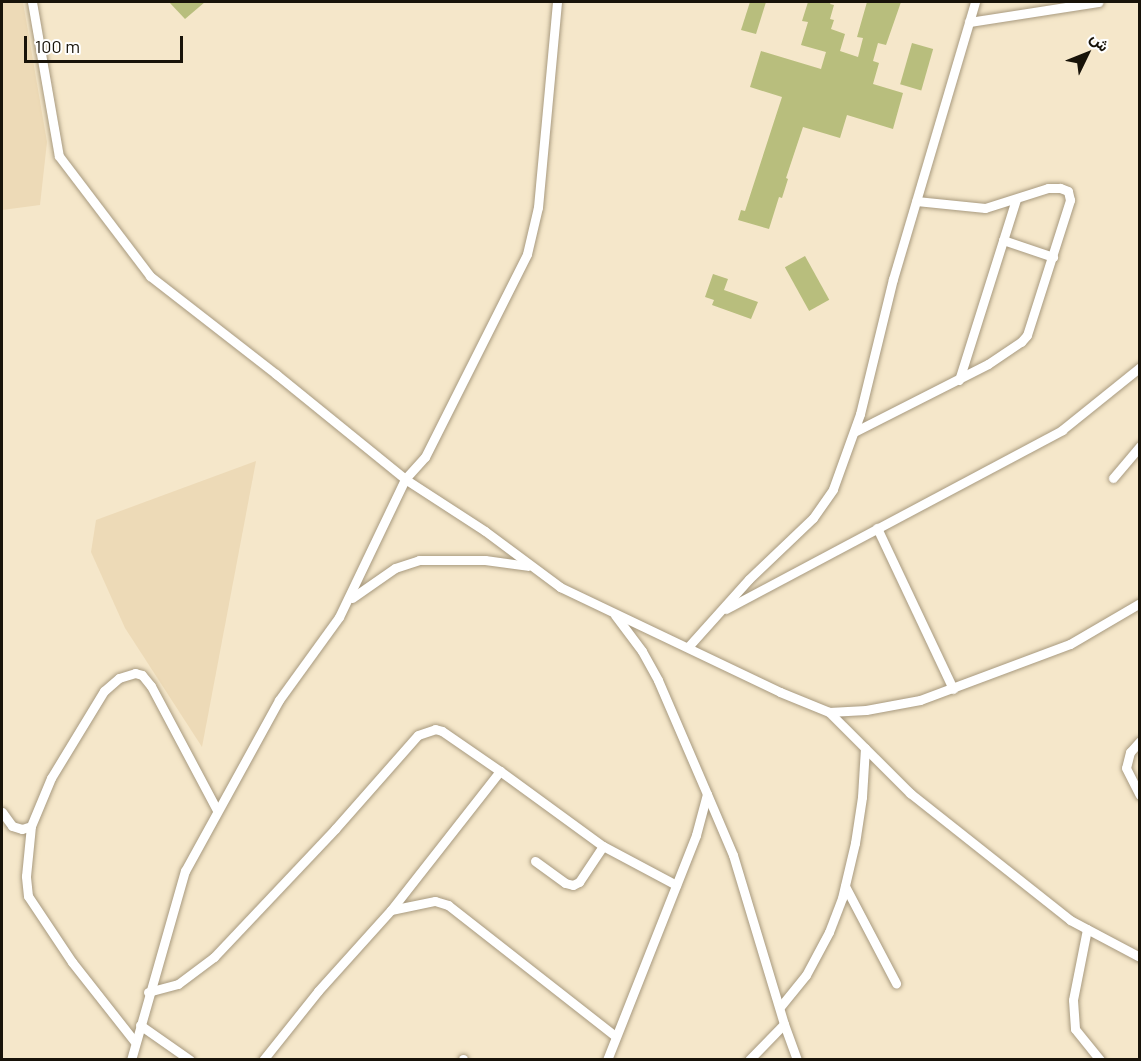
<!DOCTYPE html>
<html>
<head>
<meta charset="utf-8">
<style>
	body { margin:0 }
	#map { position:relative; width:1141px; height:1061px; overflow:hidden; background:#f5e7ca; font-family:Barlow,Vazirmatn,sans-serif }
	div>[style] { position:absolute }
	[style*='--x'] { left:calc(var(--x)*1px); top:calc(var(--y)*1px); width:calc(var(--w)*1px); rotate:calc(var(--a)*1deg) }
	.built>* { inset:0; background:#eddab7 }
	.building>* { inset:0; background:#b8be7d; transform-origin:0 0 }
	.roads { filter:drop-shadow(0 0 2px #a89a7f) drop-shadow(0 0 2px #a89a7f) }
	.street>* { height:9px; margin:-4.5px; padding:0 4.5px; transform-origin:4.5px; border-radius:4.5px; background:#fff }
	span { translate:-50% -50%; white-space:nowrap; text-align:center; line-height:1.15; -webkit-text-stroke:4.5px #fff; paint-order:stroke }
	.frame { position:absolute; inset:0; border:3px solid #181309; pointer-events:none }
	.north { position:absolute; left:1057px; top:24px; width:60px; height:60px; -webkit-text-stroke:4px #fff; paint-order:stroke; rotate:47deg; font-size:16px; font-weight:700; line-height:24px; text-align:center; color:#181309 }
	.north::after { content:''; display:block; margin:auto; width:21px; height:27px; background:#181309; clip-path:polygon(50% 0,100% 100%,50% 72%,0 100%) }
	.scale { position:absolute; left:24px; top:36px; width:159px; height:27px; box-sizing:border-box; border:3px solid #181309; border-top:0; padding-left:8px; font-size:18px; line-height:21px; white-space:nowrap; color:#181309; -webkit-text-stroke:4px #fff; paint-order:stroke }
</style>
</head>
<body>
<div id="map">
	<div class="built">
		<div style="clip-path:polygon(2px 2px,23px 2px,47px 142px,40px 205px,2px 210px)"></div>
		<div style="clip-path:polygon(256px 461px,202px 747px,125px 628px,91px 552px,96px 520px)"></div>
	</div>
	<div class="building">
		<div style="clip-path:polygon(169px 2px,205px 2px,185px 19px)"></div>
		<div style="clip-path:polygon(750px 2px,766px 2px,756px 34px,741px 30px)"></div>
		<div style="clip-path:polygon(808px 2px,831px 2px,830px 4px,834px 5px,830px 19px,834px 20px,831px 29px,845px 34px,840px 51px,858px 57px,863px 38px,857px 37px,867px 2px,901px 2px,886px 45px,878px 43px,873px 61px,879px 63px,873px 84px,903px 93px,893px 129px,847px 115px,840px 138px,803px 127px,786px 178px,788px 179px,782px 198px,779px 197px,769px 229px,738px 220px,741px 210px,745px 211px,782px 97px,750px 87px,761px 51px,821px 69px,826px 52px,801px 45px,808px 22px,802px 21px)"></div>
		<div style="left:912px;top:43px;width:22px;height:43px;rotate:16deg"></div>
		<div style="left:805px;top:256px;width:50px;height:23px;rotate:61deg"></div>
		<div style="clip-path:polygon(713px 274px,728px 279px,724px 290px,758px 302px,751px 319px,712px 305px,714px 300px,705px 297px)"></div>
	</div>
	<div class="roads">
		<div class="street">
			<div style="--x:32;--y:2;--w:156;--a:80.1"></div>
			<div style="--x:59;--y:156;--w:151;--a:52.8"></div>
			<div style="--x:150;--y:276;--w:160;--a:37.9"></div>
			<div style="--x:276;--y:374;--w:166;--a:39.1"></div>
			<div style="--x:405;--y:479;--w:95;--a:33"></div>
			<div style="--x:485;--y:531;--w:94;--a:36.7"></div>
			<div style="--x:560;--y:587;--w:244;--a:25.5"></div>
			<div style="--x:780;--y:692;--w:53;--a:22.2"></div>
			<div style="--x:829;--y:712;--w:37;--a:-3"></div>
			<div style="--x:866;--y:710;--w:55;--a:-10.5"></div>
			<div style="--x:920;--y:700;--w:160;--a:-20.5"></div>
			<div style="--x:1070;--y:644;--w:81;--a:-30.4"></div>
			<div style="--x:969;--y:22;--w:131;--a:-8.8"></div>
			<div style="--x:1003;--y:240;--w:53;--a:18.8"></div>
			<div style="--x:959;--y:380;--w:190;--a:-72.5"></div>
			<div style="--x:854;--y:432;--w:150;--a:-26.9"></div>
			<div style="--x:988;--y:364;--w:40;--a:-34"></div>
			<div style="--x:1021;--y:342;--w:9;--a:-49"></div>
			<div style="--x:1027;--y:335;--w:142;--a:-72.3"></div>
			<div style="--x:1070;--y:200;--w:9;--a:-103"></div>
			<div style="--x:1068;--y:191;--w:9;--a:-159"></div>
			<div style="--x:1060;--y:188;--w:12;--a:180"></div>
			<div style="--x:1048;--y:188;--w:66;--a:162.4"></div>
			<div style="--x:985;--y:208;--w:69;--a:-174.2"></div>
			<div style="--x:1113;--y:478;--w:42;--a:-49.8"></div>
			<div style="--x:877;--y:528;--w:178;--a:64.7"></div>
			<div style="--x:352;--y:598;--w:52;--a:-34.9"></div>
			<div style="--x:395;--y:568;--w:25;--a:-18"></div>
			<div style="--x:419;--y:560;--w:66;--a:0"></div>
			<div style="--x:485;--y:560;--w:43;--a:7.9"></div>
			<div style="--x:726;--y:609;--w:381;--a:-28"></div>
			<div style="--x:1062;--y:430;--w:100;--a:-38.9"></div>
			<div style="--x:688;--y:647;--w:91;--a:-48.1"></div>
			<div style="--x:749;--y:579;--w:88;--a:-43.6"></div>
			<div style="--x:813;--y:518;--w:35;--a:-55"></div>
			<div style="--x:833;--y:489;--w:80;--a:-70.2"></div>
			<div style="--x:860;--y:414;--w:139;--a:-76.3"></div>
			<div style="--x:893;--y:279;--w:289;--a:-73.5"></div>
			<div style="--x:829;--y:712;--w:115;--a:45"></div>
			<div style="--x:910;--y:793;--w:204;--a:38.4"></div>
			<div style="--x:1070;--y:920;--w:79;--a:27.9"></div>
			<div style="--x:1140;--y:741;--w:15;--a:132"></div>
			<div style="--x:1130;--y:752;--w:16;--a:104"></div>
			<div style="--x:1126;--y:768;--w:30;--a:63"></div>
			<div style="--x:707;--y:794;--w:66;--a:66.9"></div>
			<div style="--x:733;--y:855;--w:177;--a:73.2"></div>
			<div style="--x:784;--y:1024;--w:38;--a:70"></div>
			<div style="--x:2;--y:812;--w:17;--a:54"></div>
			<div style="--x:12;--y:826;--w:10;--a:17"></div>
			<div style="--x:22;--y:829;--w:9;--a:-18"></div>
			<div style="--x:535;--y:861;--w:37;--a:36"></div>
			<div style="--x:565;--y:883;--w:8;--a:14"></div>
			<div style="--x:573;--y:885;--w:7;--a:-27"></div>
			<div style="--x:579;--y:882;--w:43;--a:-56.3"></div>
			<div style="--x:845;--y:886;--w:110;--a:62.3"></div>
			<div style="--x:391;--y:910;--w:45;--a:-11.6"></div>
			<div style="--x:435;--y:901;--w:14;--a:17"></div>
			<div style="--x:448;--y:905;--w:212;--a:38.1"></div>
			<div style="--x:1087;--y:929;--w:72;--a:101.2"></div>
			<div style="--x:1073;--y:1000;--w:29;--a:86"></div>
			<div style="--x:1075;--y:1029;--w:40;--a:51"></div>
			<div style="--x:148;--y:992;--w:31;--a:-15"></div>
			<div style="--x:178;--y:984;--w:45;--a:-36.9"></div>
			<div style="--x:214;--y:957;--w:176;--a:-46.6"></div>
			<div style="--x:335;--y:829;--w:125;--a:-48.6"></div>
			<div style="--x:418;--y:735;--w:18;--a:-19"></div>
			<div style="--x:435;--y:729;--w:7;--a:16"></div>
			<div style="--x:442;--y:731;--w:70;--a:34.6"></div>
			<div style="--x:780;--y:1007;--w:41;--a:-50.9"></div>
			<div style="--x:806;--y:975;--w:49;--a:-61.9"></div>
			<div style="--x:829;--y:932;--w:36;--a:-69"></div>
			<div style="--x:842;--y:898;--w:57;--a:-76.7"></div>
			<div style="--x:855;--y:843;--w:47;--a:-81.3"></div>
			<div style="--x:862;--y:797;--w:49;--a:-86.5"></div>
			<div style="--x:140;--y:1025;--w:61;--a:35"></div>
			<div style="--x:135;--y:1042;--w:102;--a:-128.2"></div>
			<div style="--x:72;--y:962;--w:79;--a:-123.7"></div>
			<div style="--x:28;--y:896;--w:20;--a:-96"></div>
			<div style="--x:26;--y:876;--w:50;--a:-84.3"></div>
			<div style="--x:31;--y:826;--w:52;--a:-67.4"></div>
			<div style="--x:51;--y:778;--w:102;--a:-58.7"></div>
			<div style="--x:104;--y:691;--w:20;--a:-41"></div>
			<div style="--x:119;--y:678;--w:17;--a:-17"></div>
			<div style="--x:135;--y:673;--w:7;--a:16"></div>
			<div style="--x:142;--y:675;--w:14;--a:51"></div>
			<div style="--x:151;--y:686;--w:140;--a:62"></div>
			<div style="--x:463;--y:1059;--w:1;--a:90"></div>
			<div style="--x:131;--y:1060;--w:197;--a:-74.1"></div>
			<div style="--x:185;--y:871;--w:195;--a:-61.2"></div>
			<div style="--x:279;--y:700;--w:102;--a:-54.1"></div>
			<div style="--x:339;--y:617;--w:153;--a:-64.4"></div>
			<div style="--x:405;--y:479;--w:30;--a:-48"></div>
			<div style="--x:425;--y:457;--w:227;--a:-63.3"></div>
			<div style="--x:527;--y:254;--w:48;--a:-76.8"></div>
			<div style="--x:538;--y:207;--w:206;--a:-84.7"></div>
			<div style="--x:263;--y:1060;--w:88;--a:-51.4"></div>
			<div style="--x:318;--y:991;--w:109;--a:-48"></div>
			<div style="--x:391;--y:910;--w:177;--a:-51.9"></div>
			<div style="--x:500;--y:771;--w:127;--a:36.1"></div>
			<div style="--x:603;--y:846;--w:83;--a:28.1"></div>
			<div style="--x:607;--y:1060;--w:242;--a:-68.4"></div>
			<div style="--x:696;--y:835;--w:42;--a:-75"></div>
			<div style="--x:707;--y:794;--w:124;--a:-113.3"></div>
			<div style="--x:658;--y:680;--w:33;--a:-119"></div>
			<div style="--x:642;--y:651;--w:45;--a:-126.9"></div>
			<div style="--x:749;--y:1060;--w:50;--a:-45.8"></div>
		</div>
	</div>
	<div class="frame"></div>
	<div class="north">ش</div>
	<div class="scale">100 m</div>
</div>
</body>
</html>
